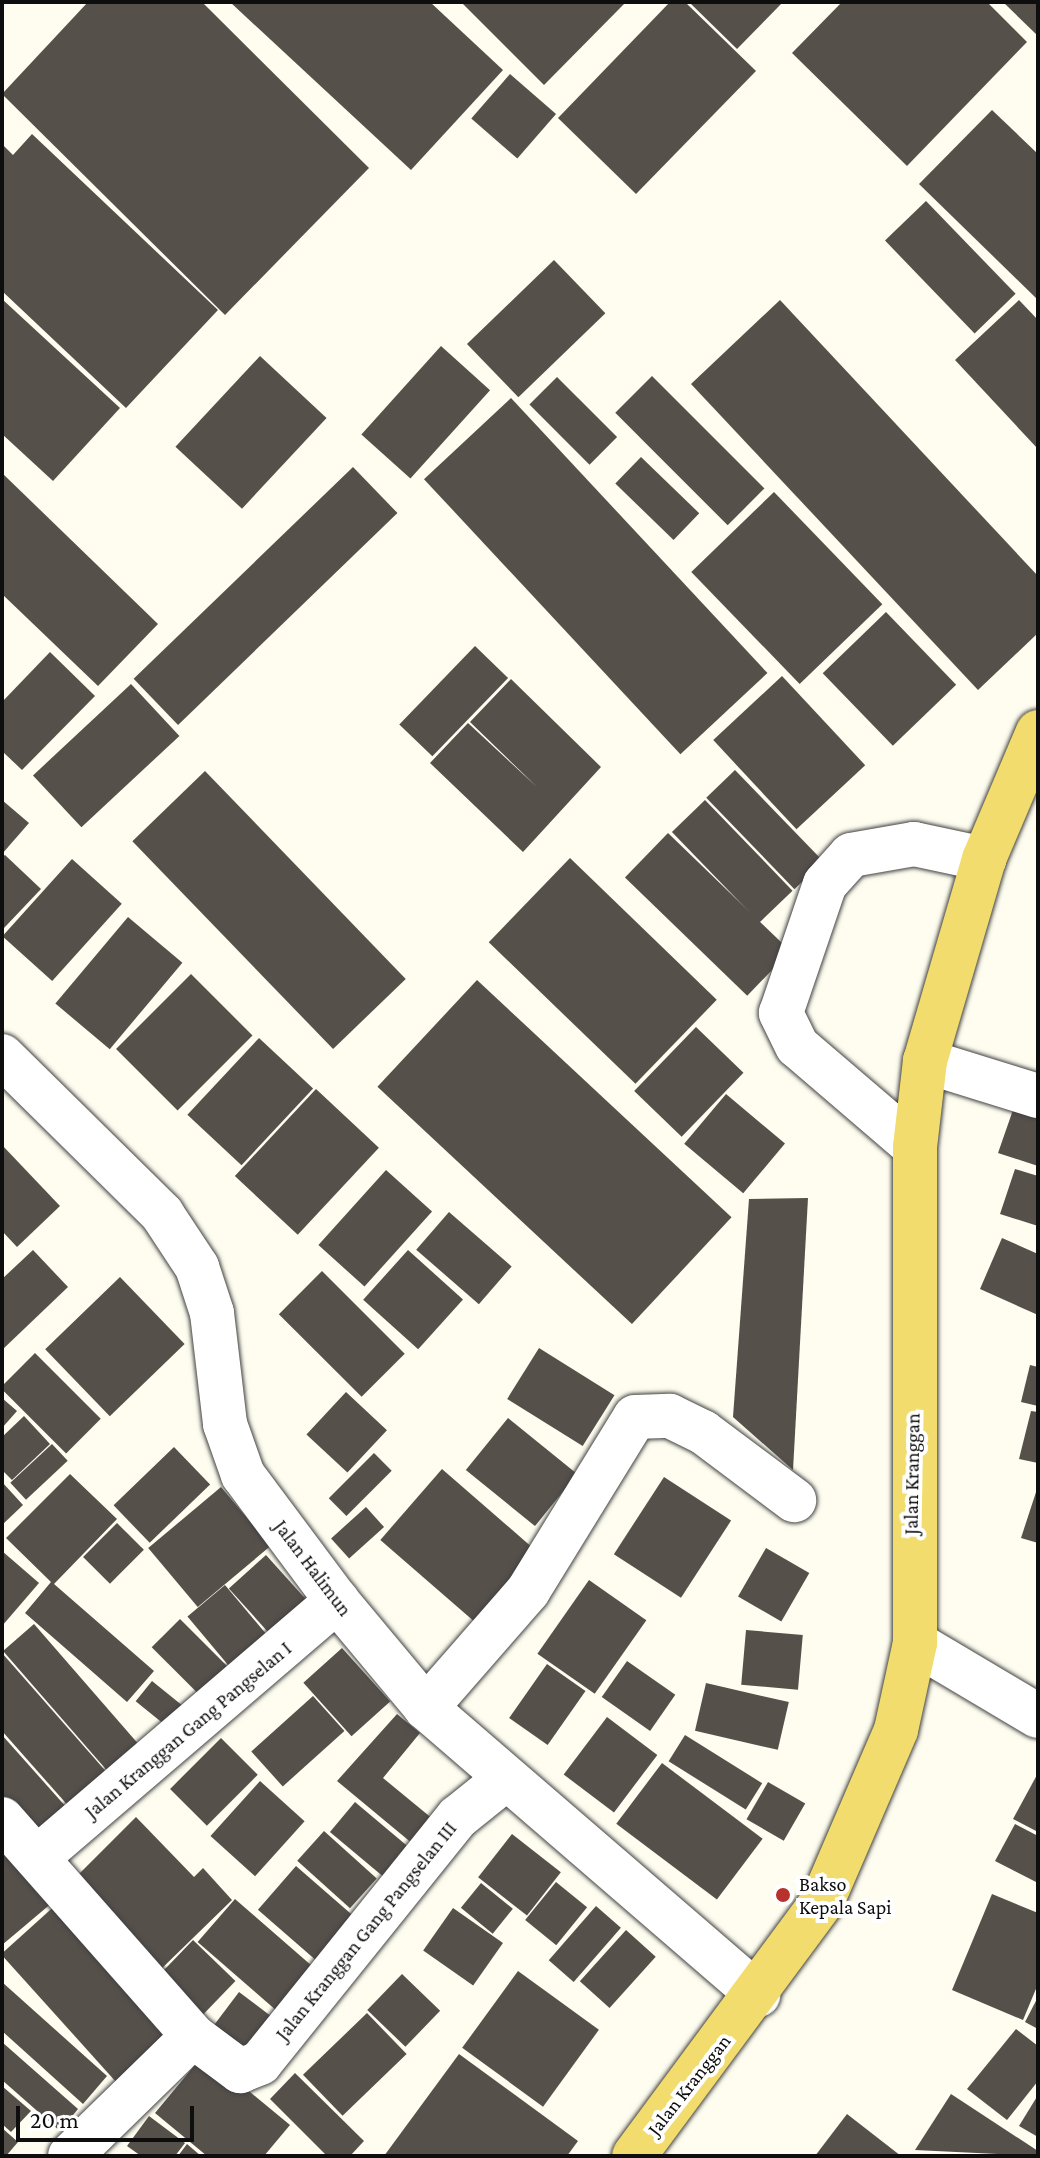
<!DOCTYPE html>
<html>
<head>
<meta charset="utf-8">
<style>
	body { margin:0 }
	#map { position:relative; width:1040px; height:2158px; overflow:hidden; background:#fefdf0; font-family:"Crimson Pro",serif }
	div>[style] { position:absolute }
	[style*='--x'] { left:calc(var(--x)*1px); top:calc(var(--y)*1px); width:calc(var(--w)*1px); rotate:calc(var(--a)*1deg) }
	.building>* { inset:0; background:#56504b; transform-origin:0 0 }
	.roads { filter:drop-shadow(0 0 2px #414141) drop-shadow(0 0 2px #414141) }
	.minor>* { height:44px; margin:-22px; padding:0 22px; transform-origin:22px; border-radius:22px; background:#fff }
	.major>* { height:44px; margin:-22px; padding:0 22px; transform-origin:22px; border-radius:22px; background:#f1dc6d }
	.dots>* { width:22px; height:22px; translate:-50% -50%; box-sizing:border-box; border:4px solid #fff; border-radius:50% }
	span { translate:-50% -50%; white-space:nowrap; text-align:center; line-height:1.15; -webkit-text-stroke:8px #fff; paint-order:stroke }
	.street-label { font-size:20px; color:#0e0e0e }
	.poi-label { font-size:20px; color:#0e0e0e }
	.left { translate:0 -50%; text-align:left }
	.frame { position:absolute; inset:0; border:4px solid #0e0e0e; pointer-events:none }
	.scale { position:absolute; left:16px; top:2106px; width:178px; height:36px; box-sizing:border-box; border:4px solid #0e0e0e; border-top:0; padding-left:10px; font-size:24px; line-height:28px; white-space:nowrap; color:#0e0e0e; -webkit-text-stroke:6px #fff; paint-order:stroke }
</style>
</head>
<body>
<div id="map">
	<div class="building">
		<div style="clip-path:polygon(88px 2px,202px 2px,369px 168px,225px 315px,2px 94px)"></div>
		<div style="clip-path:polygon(230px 2px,430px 2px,503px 70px,411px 170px)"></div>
		<div style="clip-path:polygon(461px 2px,626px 2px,544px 85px)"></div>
		<div style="clip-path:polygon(670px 2px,685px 2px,756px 71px,636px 194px,558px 118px)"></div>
		<div style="clip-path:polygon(689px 2px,783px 2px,737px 49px)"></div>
		<div style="clip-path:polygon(842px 2px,987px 2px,1027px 42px,907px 166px,792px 53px)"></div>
		<div style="clip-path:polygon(1003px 2px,1038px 2px,1038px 36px)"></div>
		<div style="left:510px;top:74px;width:61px;height:59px;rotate:41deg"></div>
		<div style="clip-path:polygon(992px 110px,1038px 154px,1038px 300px,919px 184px)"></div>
		<div style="clip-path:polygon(32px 134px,218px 310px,126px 408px,2px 291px,2px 144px,13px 155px)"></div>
		<div style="left:926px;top:201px;width:129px;height:57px;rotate:46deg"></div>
		<div style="left:554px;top:260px;width:74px;height:121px;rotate:46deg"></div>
		<div style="clip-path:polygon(2px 299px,120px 408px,53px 481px,2px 434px)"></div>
		<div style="clip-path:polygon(780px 300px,1038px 576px,1038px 633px,978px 690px,691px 384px)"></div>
		<div style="clip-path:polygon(1019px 300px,1038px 320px,1038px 449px,955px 360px)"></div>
		<div style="left:441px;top:346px;width:66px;height:119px;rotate:42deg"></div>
		<div style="left:260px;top:356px;width:91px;height:124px;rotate:43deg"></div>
		<div style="left:652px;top:376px;width:159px;height:52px;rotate:45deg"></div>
		<div style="left:557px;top:377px;width:85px;height:39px;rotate:45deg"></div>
		<div style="left:511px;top:398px;width:376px;height:119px;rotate:47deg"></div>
		<div style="left:641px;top:457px;width:81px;height:37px;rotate:44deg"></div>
		<div style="left:353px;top:467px;width:64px;height:305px;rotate:46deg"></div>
		<div style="clip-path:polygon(2px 473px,158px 624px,98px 686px,2px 594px)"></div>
		<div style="left:774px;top:492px;width:156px;height:115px;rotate:46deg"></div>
		<div style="left:886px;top:612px;width:101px;height:88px;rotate:46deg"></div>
		<div style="left:475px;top:646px;width:46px;height:109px;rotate:44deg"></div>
		<div style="clip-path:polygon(50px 652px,95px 696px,22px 770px,2px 751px,2px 702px)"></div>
		<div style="left:782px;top:676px;width:122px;height:94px;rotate:47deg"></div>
		<div style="clip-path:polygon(511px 679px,601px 767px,523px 852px,430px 763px,468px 723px,538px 788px,470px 722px)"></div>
		<div style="left:131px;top:684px;width:71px;height:134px;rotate:47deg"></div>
		<div style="left:735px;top:770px;width:127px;height:40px;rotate:46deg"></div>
		<div style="left:205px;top:771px;width:289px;height:101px;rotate:46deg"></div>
		<div style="clip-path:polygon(2px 800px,29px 823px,2px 854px)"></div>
		<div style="left:705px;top:800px;width:126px;height:46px;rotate:46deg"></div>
		<div style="left:668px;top:833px;width:170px;height:62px;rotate:44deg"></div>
		<div style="clip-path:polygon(5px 855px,41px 889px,4px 928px,2px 857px)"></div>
		<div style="left:570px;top:858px;width:204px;height:117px;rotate:44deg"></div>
		<div style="left:72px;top:859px;width:67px;height:104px;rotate:42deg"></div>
		<div style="left:128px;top:917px;width:71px;height:113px;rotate:40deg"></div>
		<div style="left:191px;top:974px;width:87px;height:106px;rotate:45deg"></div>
		<div style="left:477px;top:980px;width:348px;height:146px;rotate:43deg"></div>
		<div style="left:696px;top:1027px;width:66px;height:89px;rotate:44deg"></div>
		<div style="left:259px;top:1038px;width:74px;height:105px;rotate:43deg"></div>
		<div style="left:316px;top:1089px;width:86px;height:119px;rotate:43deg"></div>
		<div style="left:726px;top:1094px;width:77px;height:65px;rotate:40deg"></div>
		<div style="clip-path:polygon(1014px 1107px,1038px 1115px,1038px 1166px,998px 1153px)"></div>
		<div style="clip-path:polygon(2px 1145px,60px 1206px,17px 1247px,2px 1231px)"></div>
		<div style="clip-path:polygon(1015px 1169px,1038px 1176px,1038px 1226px,1000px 1214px)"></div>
		<div style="left:386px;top:1170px;width:62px;height:101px;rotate:42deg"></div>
		<div style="clip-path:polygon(808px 1198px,793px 1470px,733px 1417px,749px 1199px)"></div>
		<div style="left:449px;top:1212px;width:83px;height:50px;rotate:41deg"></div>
		<div style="clip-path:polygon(1002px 1238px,1038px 1254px,1038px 1315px,980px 1289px)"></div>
		<div style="clip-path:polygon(33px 1250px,68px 1287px,2px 1350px,2px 1279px)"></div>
		<div style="left:408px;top:1250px;width:74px;height:67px;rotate:42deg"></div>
		<div style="left:322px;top:1271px;width:117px;height:61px;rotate:45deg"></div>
		<div style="left:120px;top:1277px;width:93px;height:104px;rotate:46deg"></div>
		<div style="left:539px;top:1348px;width:89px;height:60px;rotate:32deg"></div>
		<div style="left:35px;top:1353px;width:93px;height:49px;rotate:45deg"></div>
		<div style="clip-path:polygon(1030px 1365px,1038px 1367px,1038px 1406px,1021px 1402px)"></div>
		<div style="left:346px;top:1392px;width:56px;height:58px;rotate:43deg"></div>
		<div style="clip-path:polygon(2px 1398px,17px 1411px,2px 1428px)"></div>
		<div style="clip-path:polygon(1031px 1411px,1038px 1412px,1038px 1463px,1019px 1459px)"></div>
		<div style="clip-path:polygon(24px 1416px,50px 1444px,12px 1480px,2px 1470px,2px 1437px)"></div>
		<div style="left:508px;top:1418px;width:89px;height:67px;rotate:39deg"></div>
		<div style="left:52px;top:1444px;width:23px;height:57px;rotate:47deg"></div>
		<div style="left:174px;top:1447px;width:52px;height:84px;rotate:46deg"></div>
		<div style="left:374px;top:1453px;width:25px;height:64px;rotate:45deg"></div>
		<div style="left:442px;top:1469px;width:134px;height:94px;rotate:41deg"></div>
		<div style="clip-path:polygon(70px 1474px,117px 1519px,54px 1584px,154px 1671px,127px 1702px,25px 1613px,51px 1582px,6px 1538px)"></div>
		<div style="left:664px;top:1477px;width:80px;height:92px;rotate:33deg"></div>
		<div style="clip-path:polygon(2px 1482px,23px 1505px,2px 1525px)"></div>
		<div style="clip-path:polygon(1038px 1486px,1038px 1543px,1021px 1538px)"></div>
		<div style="left:221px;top:1487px;width:77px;height:95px;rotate:50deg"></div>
		<div style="left:366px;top:1507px;width:27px;height:47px;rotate:48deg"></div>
		<div style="left:117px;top:1523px;width:38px;height:48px;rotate:45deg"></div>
		<div style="left:766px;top:1548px;width:50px;height:56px;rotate:30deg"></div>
		<div style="clip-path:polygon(2px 1551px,39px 1583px,2px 1626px)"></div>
		<div style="left:266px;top:1555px;width:73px;height:50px;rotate:48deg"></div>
		<div style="left:589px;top:1580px;width:70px;height:90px;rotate:35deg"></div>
		<div style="left:225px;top:1585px;width:87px;height:49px;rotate:50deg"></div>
		<div style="left:180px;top:1619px;width:87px;height:40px;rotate:45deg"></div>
		<div style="left:34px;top:1624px;width:169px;height:41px;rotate:49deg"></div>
		<div style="left:746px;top:1630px;width:57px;height:55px;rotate:5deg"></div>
		<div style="left:342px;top:1648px;width:72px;height:52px;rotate:48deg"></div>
		<div style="clip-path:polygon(2px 1653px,117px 1784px,79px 1818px,2px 1731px)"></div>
		<div style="left:627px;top:1661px;width:59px;height:44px;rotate:35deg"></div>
		<div style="left:547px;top:1664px;width:47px;height:66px;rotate:35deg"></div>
		<div style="left:152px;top:1681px;width:49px;height:26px;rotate:39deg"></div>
		<div style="left:706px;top:1683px;width:85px;height:49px;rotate:13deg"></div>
		<div style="left:313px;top:1696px;width:47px;height:83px;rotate:48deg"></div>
		<div style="clip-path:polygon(397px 1714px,420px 1733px,383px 1778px,445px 1829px,425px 1854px,337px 1781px)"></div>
		<div style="left:607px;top:1717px;width:63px;height:72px;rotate:37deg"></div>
		<div style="clip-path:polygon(2px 1735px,67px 1808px,27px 1844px,2px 1815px)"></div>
		<div style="left:685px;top:1735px;width:91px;height:31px;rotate:32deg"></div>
		<div style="left:221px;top:1738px;width:52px;height:72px;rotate:45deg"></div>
		<div style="left:662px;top:1763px;width:126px;height:76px;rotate:37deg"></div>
		<div style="clip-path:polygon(1038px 1773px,1038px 1832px,1013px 1819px)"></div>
		<div style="left:260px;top:1781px;width:60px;height:74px;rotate:42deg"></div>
		<div style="left:768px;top:1782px;width:43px;height:43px;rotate:30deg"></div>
		<div style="left:355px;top:1802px;width:71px;height:39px;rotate:40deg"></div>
		<div style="clip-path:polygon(136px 1817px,194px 1877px,203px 1868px,232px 1900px,156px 1974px,72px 1881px)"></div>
		<div style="clip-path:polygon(1015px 1824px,1038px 1836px,1038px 1883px,995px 1861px)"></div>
		<div style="left:324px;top:1831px;width:71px;height:40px;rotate:42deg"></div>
		<div style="left:512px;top:1834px;width:62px;height:55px;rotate:38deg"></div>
		<div style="clip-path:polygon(2px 1843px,53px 1902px,2px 1945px)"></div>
		<div style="left:296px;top:1866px;width:86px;height:58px;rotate:41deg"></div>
		<div style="left:556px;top:1882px;width:40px;height:49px;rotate:39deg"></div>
		<div style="left:481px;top:1883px;width:41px;height:32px;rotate:39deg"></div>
		<div style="clip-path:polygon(992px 1894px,1038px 1913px,1038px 1984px,1023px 2020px,952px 1990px)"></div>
		<div style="left:235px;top:1899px;width:115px;height:57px;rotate:41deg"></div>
		<div style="left:59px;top:1902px;width:184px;height:78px;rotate:48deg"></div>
		<div style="left:596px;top:1906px;width:33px;height:72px;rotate:41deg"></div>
		<div style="left:453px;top:1908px;width:61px;height:52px;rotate:35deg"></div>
		<div style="left:626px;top:1930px;width:40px;height:69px;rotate:42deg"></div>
		<div style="left:193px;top:1940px;width:59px;height:52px;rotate:44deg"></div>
		<div style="left:518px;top:1971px;width:100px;height:95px;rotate:36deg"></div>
		<div style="left:402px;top:1974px;width:53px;height:50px;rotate:44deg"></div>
		<div style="clip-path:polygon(2px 1982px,107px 2076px,83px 2104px,2px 2031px)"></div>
		<div style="left:239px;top:1992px;width:46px;height:42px;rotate:37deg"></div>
		<div style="clip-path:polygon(1038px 1997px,1038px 2029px,1025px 2022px)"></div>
		<div style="left:367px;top:2013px;width:57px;height:89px;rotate:46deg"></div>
		<div style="clip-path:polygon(1016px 2029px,1038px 2046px,1038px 2081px,1007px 2120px,967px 2089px)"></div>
		<div style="clip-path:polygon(2px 2042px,78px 2109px,60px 2131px,2px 2080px)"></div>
		<div style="clip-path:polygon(204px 2054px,290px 2125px,264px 2156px,207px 2156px,155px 2113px)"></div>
		<div style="clip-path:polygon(459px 2054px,578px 2141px,567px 2156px,384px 2156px)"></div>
		<div style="clip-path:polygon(295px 2073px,364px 2141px,350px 2156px,327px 2156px,270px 2099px)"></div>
		<div style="clip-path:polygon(2px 2086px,31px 2111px,11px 2132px,2px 2124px)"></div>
		<div style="clip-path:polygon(951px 2094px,1038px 2151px,1038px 2156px,915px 2150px)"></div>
		<div style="clip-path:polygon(1038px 2095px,1038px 2137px,1019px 2126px)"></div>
		<div style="clip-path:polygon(847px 2114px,901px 2156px,815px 2156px)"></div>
		<div style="clip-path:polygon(149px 2116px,185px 2143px,175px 2156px,141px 2156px,127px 2146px)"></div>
		<div style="clip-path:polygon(2px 2128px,18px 2142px,6px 2156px,2px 2156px)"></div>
		<div style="clip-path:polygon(187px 2144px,201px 2156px,178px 2156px)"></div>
	</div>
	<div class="roads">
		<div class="minor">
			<div style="--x:2;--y:1056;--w:225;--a:44.6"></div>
			<div style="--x:162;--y:1214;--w:64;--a:56.6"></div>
			<div style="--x:197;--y:1267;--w:48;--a:71.9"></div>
			<div style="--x:212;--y:1313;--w:112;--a:83.3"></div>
			<div style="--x:225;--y:1424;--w:54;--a:70.6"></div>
			<div style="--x:243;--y:1475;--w:157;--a:53.3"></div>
			<div style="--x:337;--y:1601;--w:139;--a:50.2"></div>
			<div style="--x:426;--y:1708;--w:439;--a:40.8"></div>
			<div style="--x:925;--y:1061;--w:118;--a:17.2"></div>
			<div style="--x:915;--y:1147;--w:155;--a:-139.4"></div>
			<div style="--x:797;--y:1046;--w:37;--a:-116"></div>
			<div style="--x:781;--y:1013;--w:136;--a:-71.2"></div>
			<div style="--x:825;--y:884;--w:39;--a:-48"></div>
			<div style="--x:851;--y:855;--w:64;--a:-9.9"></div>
			<div style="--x:914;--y:844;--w:72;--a:12.1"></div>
			<div style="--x:915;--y:1643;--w:143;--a:30.7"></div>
			<div style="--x:426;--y:1708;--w:155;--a:-48.9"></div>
			<div style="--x:528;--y:1591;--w:204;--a:-58.4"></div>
			<div style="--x:635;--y:1417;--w:35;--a:-2"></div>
			<div style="--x:670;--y:1416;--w:37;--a:26"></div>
			<div style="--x:703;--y:1432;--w:114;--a:36.8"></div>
			<div style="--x:2;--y:1819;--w:289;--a:48.6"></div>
			<div style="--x:193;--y:2036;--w:59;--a:36.7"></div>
			<div style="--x:240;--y:2071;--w:22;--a:-22"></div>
			<div style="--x:260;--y:2063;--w:316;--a:-51.2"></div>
			<div style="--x:458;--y:1817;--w:59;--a:-38.8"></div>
			<div style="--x:38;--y:1857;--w:394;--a:-40.6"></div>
			<div style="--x:70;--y:2156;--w:172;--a:-44.3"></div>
		</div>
		<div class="major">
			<div style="--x:634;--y:2156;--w:316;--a:-53.5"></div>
			<div style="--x:822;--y:1902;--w:187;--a:-66.7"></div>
			<div style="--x:896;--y:1730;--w:89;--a:-77.7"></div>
			<div style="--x:915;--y:1643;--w:496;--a:-90"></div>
			<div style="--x:915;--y:1147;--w:87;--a:-83.4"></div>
			<div style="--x:925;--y:1061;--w:210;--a:-73.7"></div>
			<div style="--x:984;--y:859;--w:138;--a:-67"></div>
		</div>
	</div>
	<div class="dots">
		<div style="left:783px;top:1895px;background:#b8322d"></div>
	</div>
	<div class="street-label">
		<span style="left:912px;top:1474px;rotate:-89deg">Jalan Kranggan</span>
		<span style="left:313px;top:1568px;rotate:53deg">Jalan Halimun</span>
		<span style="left:188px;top:1730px;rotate:-40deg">Jalan Kranggan Gang Pangselan I</span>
		<span style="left:366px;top:1931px;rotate:-51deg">Jalan Kranggan Gang Pangselan III</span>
		<span style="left:689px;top:2085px;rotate:-52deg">Jalan Kranggan</span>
	</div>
	<div class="poi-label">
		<span class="left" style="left:799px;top:1896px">Bakso<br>Kepala Sapi</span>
	</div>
	<div class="frame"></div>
	<div class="scale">20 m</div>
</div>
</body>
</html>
